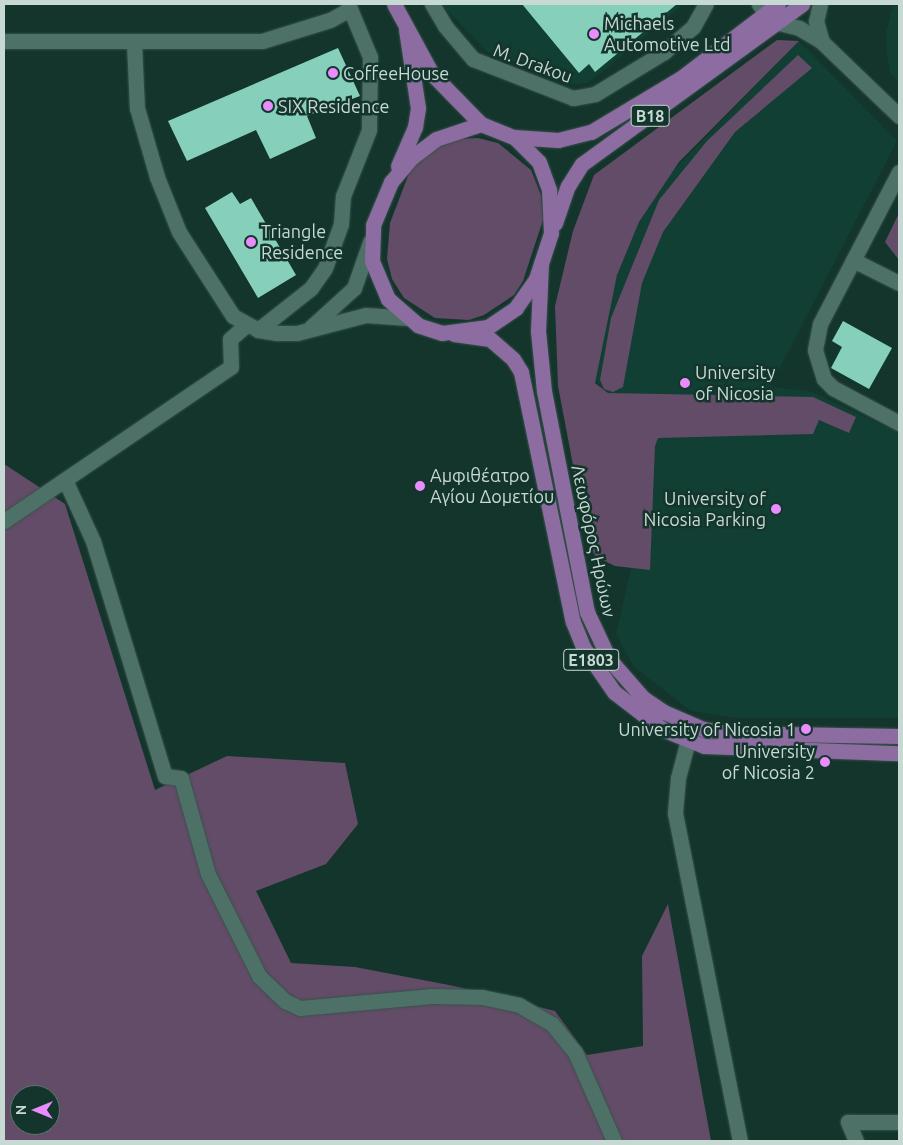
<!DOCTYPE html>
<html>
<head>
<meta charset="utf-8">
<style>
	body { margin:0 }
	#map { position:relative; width:903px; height:1145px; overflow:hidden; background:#13352c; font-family:Ubuntu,sans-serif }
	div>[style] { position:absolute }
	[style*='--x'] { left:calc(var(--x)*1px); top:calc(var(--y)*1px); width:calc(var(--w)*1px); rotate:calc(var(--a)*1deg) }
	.built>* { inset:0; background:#123f34 }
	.green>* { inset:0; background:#624c67 }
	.building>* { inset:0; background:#86d0bb }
	.roads { filter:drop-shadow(0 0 1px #38514a) drop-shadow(0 0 1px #38514a) }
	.minor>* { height:15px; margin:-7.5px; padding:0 7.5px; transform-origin:7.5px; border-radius:7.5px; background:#4e7167 }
	.major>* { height:15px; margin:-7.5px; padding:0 7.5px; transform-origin:7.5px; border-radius:7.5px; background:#8d6ca2 }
	.dots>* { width:14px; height:14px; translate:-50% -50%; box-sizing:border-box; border:2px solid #13352c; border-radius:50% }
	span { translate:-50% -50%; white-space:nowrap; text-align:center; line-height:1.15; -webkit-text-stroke:5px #13352c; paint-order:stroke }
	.shield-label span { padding:1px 4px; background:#13352c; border:1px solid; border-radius:4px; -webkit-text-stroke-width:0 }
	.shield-label { font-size:16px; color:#c7d9d3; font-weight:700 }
	.poi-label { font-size:18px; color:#c7d9d3 }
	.left { translate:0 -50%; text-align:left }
	.right { translate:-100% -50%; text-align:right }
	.street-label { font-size:18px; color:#c7d9d3 }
	.frame { position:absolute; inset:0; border:5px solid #c7d9d3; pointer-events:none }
	.north { position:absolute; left:10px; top:1085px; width:50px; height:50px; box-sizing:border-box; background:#13352c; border:1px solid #5b776f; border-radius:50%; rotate:270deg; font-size:14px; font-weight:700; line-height:20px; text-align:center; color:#c7d9d3 }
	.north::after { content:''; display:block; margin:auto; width:18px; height:22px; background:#e98dfe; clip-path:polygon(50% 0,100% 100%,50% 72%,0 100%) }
</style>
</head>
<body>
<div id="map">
	<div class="built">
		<div style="clip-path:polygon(441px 4px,684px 4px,602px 72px,587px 83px,569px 84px,488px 52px)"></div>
		<div style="clip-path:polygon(893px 4px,899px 4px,899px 83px,890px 72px,887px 55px,886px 33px)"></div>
		<div style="clip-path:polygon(799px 41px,897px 141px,770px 387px,810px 391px,899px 433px,899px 718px,738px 718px,691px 711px,634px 667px,616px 634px,631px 569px,608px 394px,594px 379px,617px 275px,639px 222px,666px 178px)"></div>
	</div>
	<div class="green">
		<div style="clip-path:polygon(777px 40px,799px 41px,679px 162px,639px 222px,617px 275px,595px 383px,608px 393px,813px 397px,856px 417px,849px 433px,819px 420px,813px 434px,658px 438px,655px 446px,650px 570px,615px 566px,596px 557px,588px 544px,558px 386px,555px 306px,573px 231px,594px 175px)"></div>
		<div style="clip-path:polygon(798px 55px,812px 68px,735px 132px,663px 232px,642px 283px,623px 387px,613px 392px,604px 389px,600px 380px,611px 318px,659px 200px,707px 141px)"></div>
		<div style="clip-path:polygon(478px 138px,498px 143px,531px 170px,541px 195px,543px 220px,523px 281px,514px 295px,484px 315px,469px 320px,435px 318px,404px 298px,392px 279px,387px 259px,390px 223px,411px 168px,425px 154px,456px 139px)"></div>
		<div style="clip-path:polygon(899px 213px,899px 260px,885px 242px)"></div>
		<div style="clip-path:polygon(evenodd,4px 464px,65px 504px,155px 790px,227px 756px,345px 763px,358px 824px,326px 864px,256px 891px,291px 963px,355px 967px,454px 986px,555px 1011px,587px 1055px,643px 1046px,642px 956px,668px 904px,711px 1141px,4px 1141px,4px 464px,20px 1095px,50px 1095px,50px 1125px,20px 1125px,20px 1095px)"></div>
	</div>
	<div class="building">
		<div style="clip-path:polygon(522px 4px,677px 4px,595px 72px,589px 64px,579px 73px)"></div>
		<div style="clip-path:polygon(338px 48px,360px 96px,307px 116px,316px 138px,270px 159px,256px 130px,187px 161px,168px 121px)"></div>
		<div style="clip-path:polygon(232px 192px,240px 204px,251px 198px,296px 275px,258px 298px,205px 208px)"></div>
		<div style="clip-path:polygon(843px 321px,892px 348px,869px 389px,831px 368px,842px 347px,832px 341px)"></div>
	</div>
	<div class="roads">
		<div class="minor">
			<div style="--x:432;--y:4;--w:26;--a:59"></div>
			<div style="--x:445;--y:26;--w:43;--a:49.7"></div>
			<div style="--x:473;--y:59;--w:107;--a:21.3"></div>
			<div style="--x:573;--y:98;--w:22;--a:-10"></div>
			<div style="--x:595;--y:94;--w:81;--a:-31.3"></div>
			<div style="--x:664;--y:52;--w:38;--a:-41"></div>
			<div style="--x:693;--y:27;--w:26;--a:-61"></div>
			<div style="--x:759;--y:4;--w:13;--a:51"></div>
			<div style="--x:820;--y:4;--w:17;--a:103"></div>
			<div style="--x:816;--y:21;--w:22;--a:74"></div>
			<div style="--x:779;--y:23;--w:21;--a:14"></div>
			<div style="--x:799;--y:28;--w:27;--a:31"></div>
			<div style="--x:822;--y:42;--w:107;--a:43.9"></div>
			<div style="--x:4;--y:41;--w:258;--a:0"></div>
			<div style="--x:262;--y:41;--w:71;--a:-17.2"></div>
			<div style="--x:330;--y:20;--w:23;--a:-29"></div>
			<div style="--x:134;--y:43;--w:65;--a:87.4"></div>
			<div style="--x:137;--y:108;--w:72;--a:73.8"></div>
			<div style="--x:157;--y:177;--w:59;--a:68.2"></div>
			<div style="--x:179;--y:232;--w:100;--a:57.3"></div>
			<div style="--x:233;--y:316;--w:29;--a:29"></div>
			<div style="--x:258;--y:330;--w:19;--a:9"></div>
			<div style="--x:277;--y:333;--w:20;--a:0"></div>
			<div style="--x:297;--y:333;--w:71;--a:-14.6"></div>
			<div style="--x:366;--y:315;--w:42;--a:4.1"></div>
			<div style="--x:899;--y:172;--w:171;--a:117.5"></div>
			<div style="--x:820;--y:324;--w:26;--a:101"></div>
			<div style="--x:815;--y:350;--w:30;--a:73"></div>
			<div style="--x:824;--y:379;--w:13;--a:45"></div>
			<div style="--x:833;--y:388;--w:75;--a:27.9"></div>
			<div style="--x:853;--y:260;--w:51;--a:26.6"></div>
			<div style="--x:311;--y:327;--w:58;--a:-42.2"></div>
			<div style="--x:354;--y:288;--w:49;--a:-70.8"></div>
			<div style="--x:258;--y:330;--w:68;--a:-38.4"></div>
			<div style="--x:311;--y:288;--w:24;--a:-55"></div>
			<div style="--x:325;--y:268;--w:47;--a:-70"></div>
			<div style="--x:341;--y:224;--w:28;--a:-86"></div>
			<div style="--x:343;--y:196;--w:71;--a:-68.5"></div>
			<div style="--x:369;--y:130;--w:73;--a:-89.2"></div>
			<div style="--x:370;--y:57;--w:57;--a:-112.5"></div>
			<div style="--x:66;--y:482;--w:65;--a:65.4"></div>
			<div style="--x:93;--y:541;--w:246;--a:73"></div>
			<div style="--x:165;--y:776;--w:16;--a:7"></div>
			<div style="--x:181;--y:778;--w:100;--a:74.3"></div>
			<div style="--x:208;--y:874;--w:114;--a:63.4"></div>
			<div style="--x:259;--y:976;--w:36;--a:44"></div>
			<div style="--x:285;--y:1001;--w:17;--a:25"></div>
			<div style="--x:300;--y:1008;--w:133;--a:-5.2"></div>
			<div style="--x:432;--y:996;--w:50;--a:1.1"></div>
			<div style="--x:482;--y:997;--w:38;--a:12"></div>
			<div style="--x:519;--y:1005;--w:38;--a:30"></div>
			<div style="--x:552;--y:1024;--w:36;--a:51"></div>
			<div style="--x:575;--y:1052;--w:97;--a:66.3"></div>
			<div style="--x:4;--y:521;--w:274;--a:-34.2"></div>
			<div style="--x:231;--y:367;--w:28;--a:-92"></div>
			<div style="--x:230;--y:339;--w:21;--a:-41"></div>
			<div style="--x:692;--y:725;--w:55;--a:104.8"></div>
			<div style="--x:678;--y:778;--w:35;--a:95"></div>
			<div style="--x:675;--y:813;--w:334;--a:78.8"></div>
			<div style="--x:856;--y:1141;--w:21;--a:-113"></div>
			<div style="--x:848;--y:1122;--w:51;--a:0"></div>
		</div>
		<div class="major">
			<div style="--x:394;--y:4;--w:80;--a:61.5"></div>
			<div style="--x:432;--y:74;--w:70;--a:45.6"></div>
			<div style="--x:481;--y:124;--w:35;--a:22"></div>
			<div style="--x:514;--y:137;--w:35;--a:45"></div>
			<div style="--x:539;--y:162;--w:30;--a:70"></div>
			<div style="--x:549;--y:190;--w:43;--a:87.3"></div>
			<div style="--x:551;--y:233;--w:48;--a:108.1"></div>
			<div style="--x:536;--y:279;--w:35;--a:125"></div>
			<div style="--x:516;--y:308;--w:34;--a:146"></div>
			<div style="--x:488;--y:327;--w:46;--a:172.6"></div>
			<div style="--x:442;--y:333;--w:25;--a:-162"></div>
			<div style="--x:418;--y:325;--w:40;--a:-139"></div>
			<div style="--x:388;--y:299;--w:41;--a:-112.8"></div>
			<div style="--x:372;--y:261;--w:36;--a:-88"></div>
			<div style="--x:373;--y:225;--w:47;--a:-67.3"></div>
			<div style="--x:391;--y:182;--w:31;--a:-50"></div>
			<div style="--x:411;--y:158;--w:31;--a:-37"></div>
			<div style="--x:436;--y:139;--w:47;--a:-18.4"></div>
			<div style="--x:514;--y:137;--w:44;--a:3.9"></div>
			<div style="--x:558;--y:140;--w:34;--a:-14"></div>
			<div style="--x:591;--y:132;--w:105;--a:-31"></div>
			<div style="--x:681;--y:78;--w:122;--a:-37.3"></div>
			<div style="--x:398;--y:166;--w:43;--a:-66.4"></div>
			<div style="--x:415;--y:127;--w:19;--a:-81"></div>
			<div style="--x:418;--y:108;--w:79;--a:-98.7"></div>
			<div style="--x:555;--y:223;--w:39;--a:-71"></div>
			<div style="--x:568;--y:186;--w:26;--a:-58"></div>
			<div style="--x:582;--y:164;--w:272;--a:-36"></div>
			<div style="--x:541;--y:263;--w:68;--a:92.5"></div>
			<div style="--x:538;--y:331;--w:60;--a:84.3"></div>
			<div style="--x:544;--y:391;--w:225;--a:79"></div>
			<div style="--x:587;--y:612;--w:52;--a:64.9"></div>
			<div style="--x:609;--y:659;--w:52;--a:48.9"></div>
			<div style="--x:643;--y:698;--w:25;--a:34"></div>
			<div style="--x:664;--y:712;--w:43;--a:23.6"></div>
			<div style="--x:703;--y:729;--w:23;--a:10"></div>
			<div style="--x:726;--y:733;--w:173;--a:1"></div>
			<div style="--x:454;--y:334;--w:36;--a:8"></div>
			<div style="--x:490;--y:339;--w:30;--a:41"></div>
			<div style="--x:513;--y:359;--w:15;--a:58"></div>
			<div style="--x:521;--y:372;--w:255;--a:78.3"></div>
			<div style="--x:573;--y:622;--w:27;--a:68"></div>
			<div style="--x:583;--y:647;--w:55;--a:55.4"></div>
			<div style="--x:614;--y:692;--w:61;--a:37.6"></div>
			<div style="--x:662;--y:729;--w:45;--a:22"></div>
			<div style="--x:704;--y:746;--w:195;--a:2.1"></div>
		</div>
	</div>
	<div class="dots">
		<div style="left:594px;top:34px;background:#e98dfe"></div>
		<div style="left:333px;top:73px;background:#e98dfe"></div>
		<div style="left:268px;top:106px;background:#e98dfe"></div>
		<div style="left:251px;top:242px;background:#e98dfe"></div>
		<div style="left:685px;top:383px;background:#e98dfe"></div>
		<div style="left:420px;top:486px;background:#e98dfe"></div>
		<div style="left:776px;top:509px;background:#e98dfe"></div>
		<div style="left:806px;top:729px;background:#e98dfe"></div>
		<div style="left:825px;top:762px;background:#e98dfe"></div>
	</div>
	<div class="shield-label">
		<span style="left:650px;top:116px">B18</span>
		<span style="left:591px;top:660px">E1803</span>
	</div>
	<div class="poi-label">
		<span class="left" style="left:604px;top:34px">Michaels<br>Automotive Ltd</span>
		<span class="left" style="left:343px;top:73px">CoffeeHouse</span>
		<span class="left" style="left:278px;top:106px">SIX Residence</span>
		<span class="left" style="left:261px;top:242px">Triangle<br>Residence</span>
		<span class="left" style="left:695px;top:383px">University<br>of Nicosia</span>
		<span class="left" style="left:430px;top:486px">Αμφιθέατρο<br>Αγίου Δομετίου</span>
		<span class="right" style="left:766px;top:509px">University of<br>Nicosia Parking</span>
		<span class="right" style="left:796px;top:729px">University of Nicosia 1</span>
		<span class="right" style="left:815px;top:762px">University<br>of Nicosia 2</span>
	</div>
	<div class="street-label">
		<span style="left:533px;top:63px;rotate:20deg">M. Drakou</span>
		<span style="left:594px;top:541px;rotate:78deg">Λεωφόρος Ηρώων</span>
	</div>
	<div class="frame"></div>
	<div class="north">N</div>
</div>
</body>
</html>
